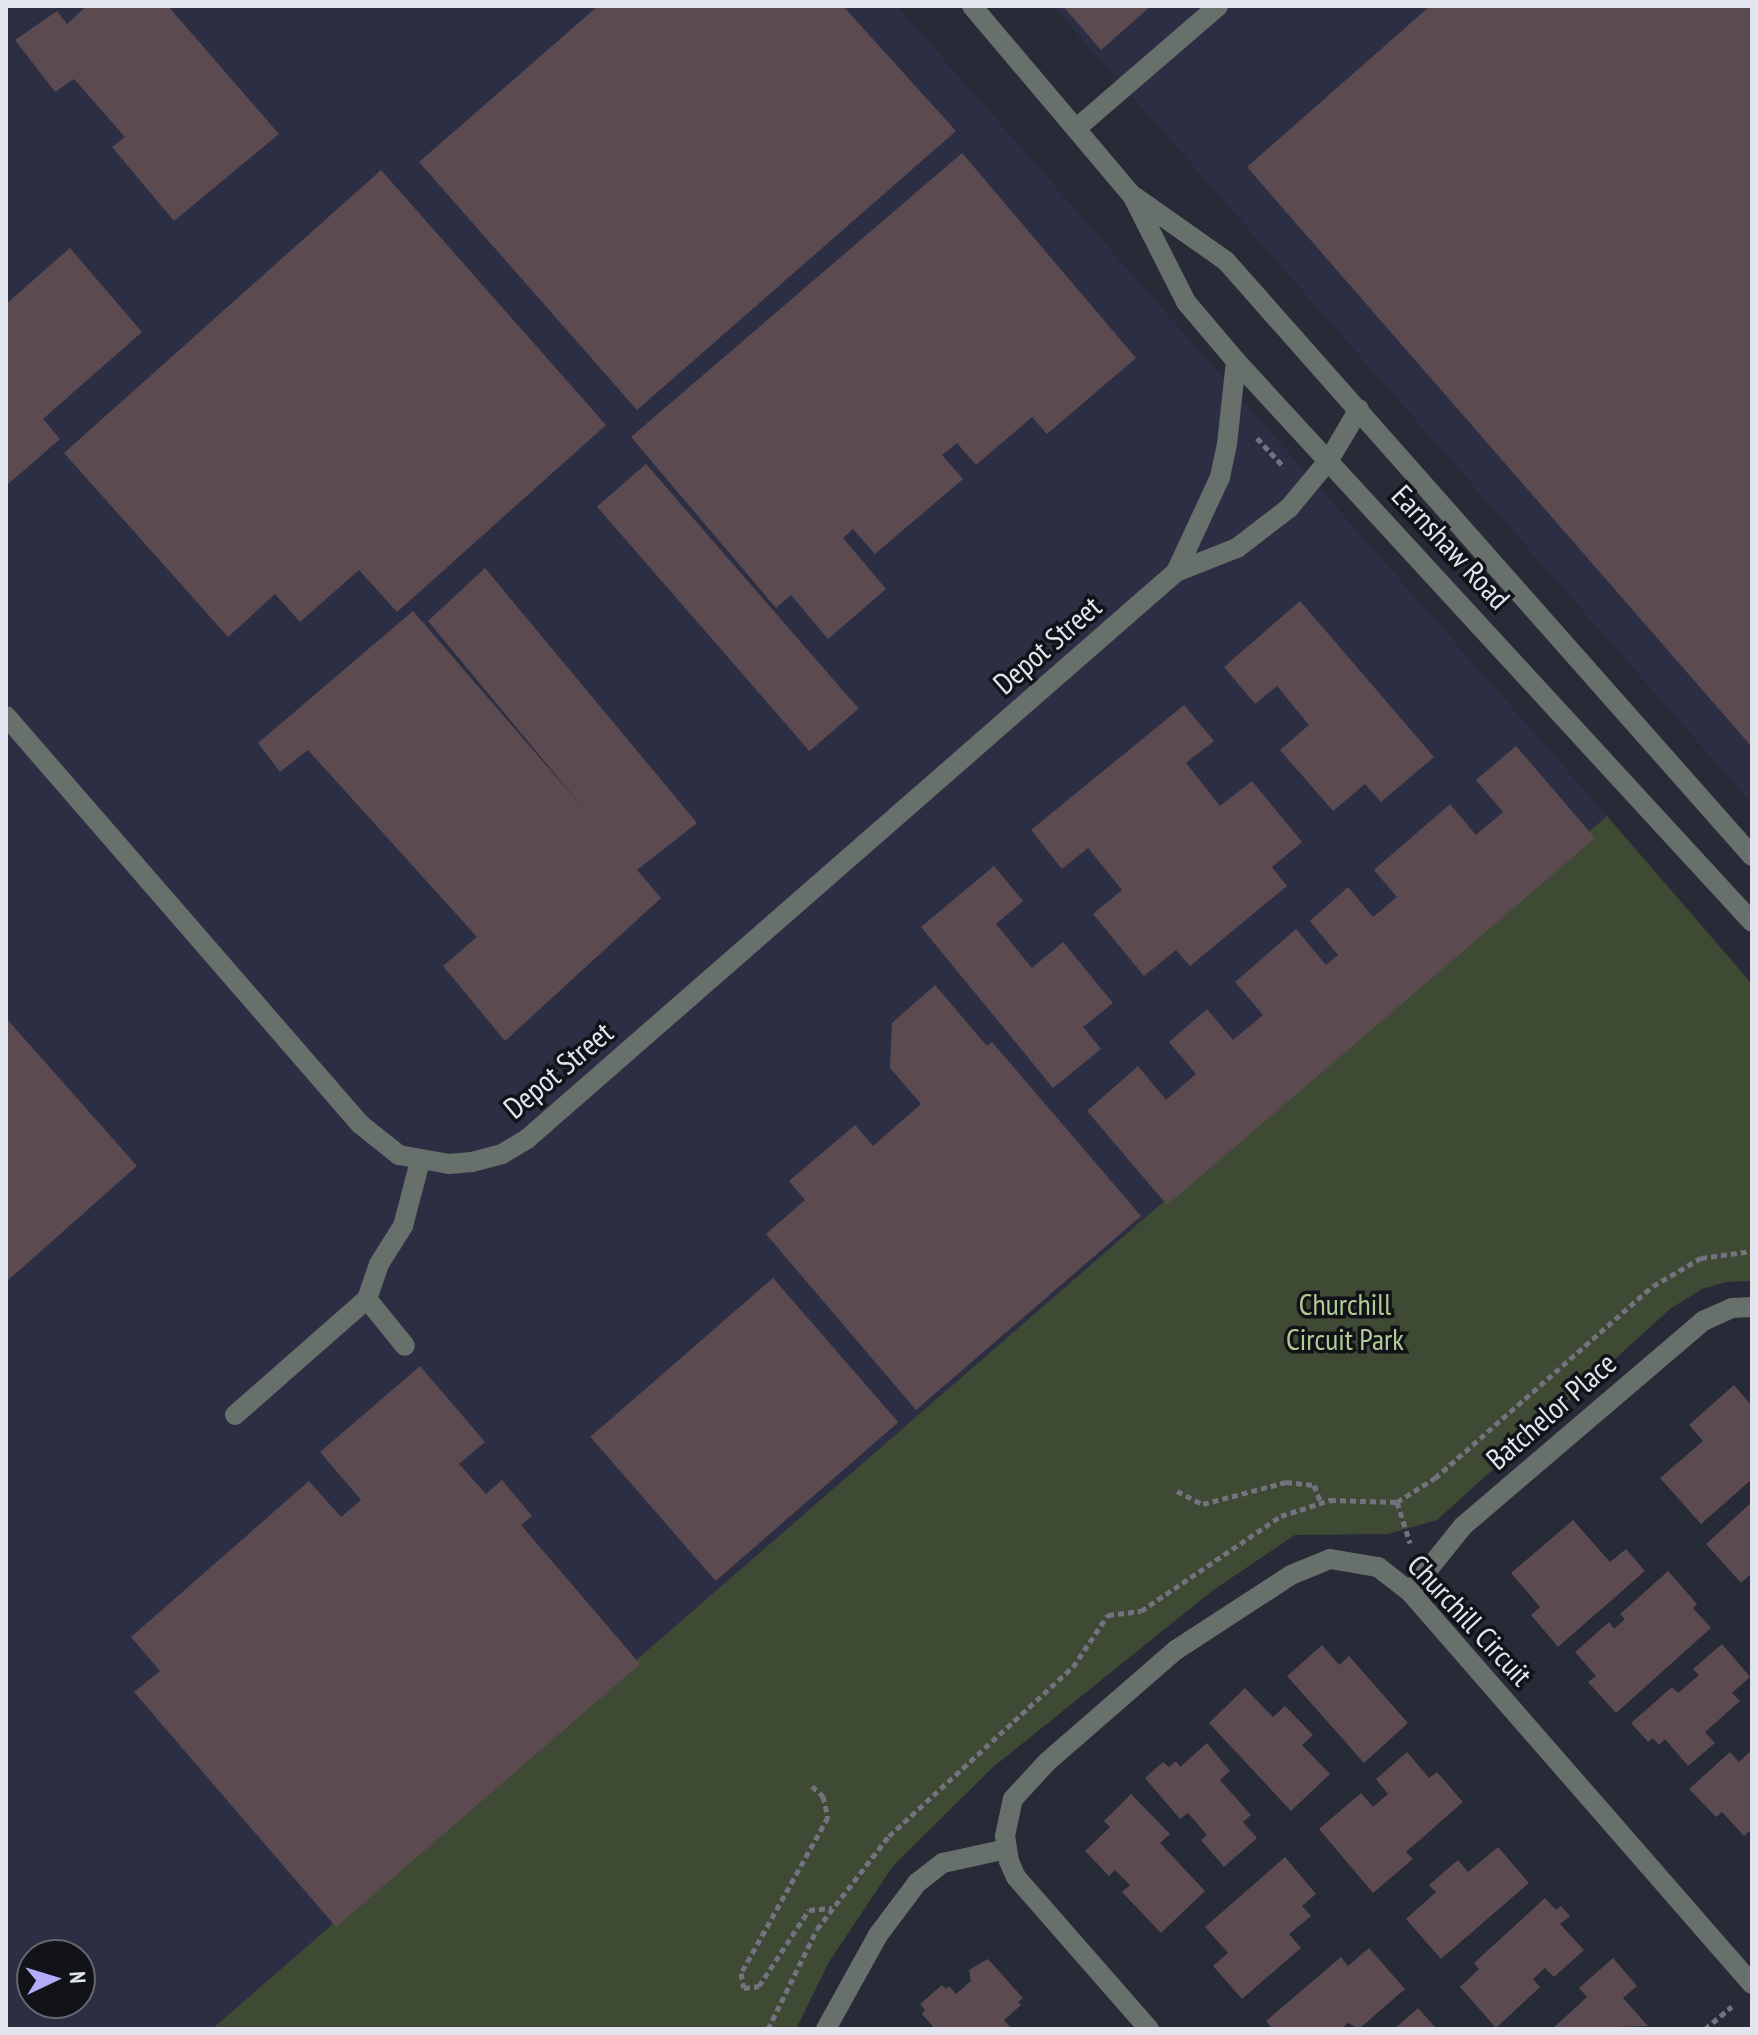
<!DOCTYPE html>
<html>
<head>
<meta charset="utf-8">
<style>
	body { margin:0 }
	#map { position:relative; width:1758px; height:2035px; overflow:hidden; background:#272a37; font-family:"PT Sans Narrow",sans-serif }
	div>[style] { position:absolute }
	[style*='--x'] { left:calc(var(--x)*1px); top:calc(var(--y)*1px); width:calc(var(--w)*1px); rotate:calc(var(--a)*1deg) }
	.built>* { inset:0; background:#2c2f43 }
	.green>* { inset:0; background:#3f4a34 }
	.building>* { inset:0; background:#5b4a50; transform-origin:0 0 }
	.path>* { height:5px; margin-top:-2.5px; transform-origin:0; background:repeating-linear-gradient(90deg,#71747f 0 6px,transparent 0 10px) }
	.minor>* { height:20px; margin:-10px; padding:0 10px; transform-origin:10px; border-radius:10px; background:#68706c }
	span { translate:-50% -50%; white-space:nowrap; text-align:center; line-height:1.15; -webkit-text-stroke:7px #111319; paint-order:stroke }
	.street-label { font-size:30px; color:#e3e5ee }
	.park-label { font-size:30px; color:#b0cb93 }
	.frame { position:absolute; inset:0; border:8px solid #e3e5ee; pointer-events:none }
	.north { position:absolute; left:16px; top:1939px; width:80px; height:80px; box-sizing:border-box; background:#111319; border:2px solid #65676e; border-radius:50%; rotate:86deg; font-size:22px; font-weight:700; line-height:32px; text-align:center; color:#e3e5ee }
	.north::after { content:''; display:block; margin:auto; width:28px; height:36px; background:#b4acf9; clip-path:polygon(50% 0,100% 100%,50% 72%,0 100%) }
</style>
</head>
<body>
<div id="map">
	<div class="built">
		<div style="clip-path:polygon(evenodd,6px 6px,897px 6px,1607px 816px,212px 2029px,6px 2029px,6px 6px,32px 1955px,80px 1955px,80px 2003px,32px 2003px,32px 1955px)"></div>
		<div style="clip-path:polygon(1053px 6px,1752px 6px,1752px 804px)"></div>
	</div>
	<div class="green">
		<div style="clip-path:polygon(1607px 816px,1752px 984px,1752px 1281px,1726px 1282px,1702px 1289px,1670px 1309px,1437px 1520px,1388px 1534px,1295px 1535px,1212px 1591px,992px 1768px,893px 1866px,829px 1962px,796px 2029px,212px 2029px)"></div>
	</div>
	<div class="building">
		<div style="clip-path:polygon(87px 6px,168px 6px,279px 134px,174px 221px,112px 147px,125px 137px,74px 79px,55px 92px,15px 40px,57px 11px,67px 24px)"></div>
		<div style="clip-path:polygon(598px 6px,843px 6px,956px 131px,637px 410px,419px 162px)"></div>
		<div style="clip-path:polygon(1063px 6px,1151px 6px,1101px 50px)"></div>
		<div style="clip-path:polygon(1430px 6px,1752px 6px,1752px 747px,1247px 167px)"></div>
		<div style="clip-path:polygon(962px 153px,1136px 358px,1047px 434px,1032px 417px,976px 465px,957px 443px,942px 455px,963px 479px,875px 554px,853px 529px,843px 538px,886px 589px,828px 639px,791px 595px,776px 608px,631px 437px)"></div>
		<div style="clip-path:polygon(381px 170px,606px 425px,397px 612px,359px 570px,300px 622px,275px 594px,228px 637px,64px 453px)"></div>
		<div style="clip-path:polygon(70px 248px,142px 332px,43px 419px,60px 439px,6px 486px,6px 304px)"></div>
		<div style="left:646px;top:464px;width:324px;height:65px;rotate:49deg"></div>
		<div style="clip-path:polygon(485px 568px,697px 823px,637px 870px,661px 898px,505px 1041px,443px 966px,477px 937px,308px 750px,280px 772px,258px 743px,413px 611px,584px 809px,428px 621px)"></div>
		<div style="clip-path:polygon(1300px 601px,1434px 757px,1381px 802px,1365px 784px,1333px 811px,1280px 750px,1309px 725px,1277px 686px,1255px 704px,1224px 667px)"></div>
		<div style="clip-path:polygon(1184px 705px,1214px 741px,1186px 763px,1220px 806px,1252px 781px,1302px 842px,1272px 867px,1287px 886px,1190px 966px,1176px 950px,1144px 976px,1093px 914px,1122px 890px,1088px 848px,1062px 869px,1031px 830px)"></div>
		<div style="clip-path:polygon(1516px 746px,1595px 838px,1167px 1205px,1087px 1111px,1138px 1066px,1166px 1100px,1196px 1074px,1169px 1042px,1207px 1009px,1233px 1040px,1263px 1015px,1235px 982px,1296px 929px,1326px 965px,1338px 955px,1310px 921px,1348px 887px,1373px 917px,1397px 897px,1374px 870px,1450px 804px,1476px 835px,1503px 812px,1476px 780px)"></div>
		<div style="clip-path:polygon(994px 866px,1023px 901px,996px 924px,1032px 968px,1063px 942px,1113px 1003px,1083px 1027px,1101px 1049px,1053px 1088px,921px 927px)"></div>
		<div style="clip-path:polygon(935px 985px,987px 1046px,992px 1042px,1141px 1216px,916px 1410px,766px 1234px,805px 1200px,789px 1181px,855px 1125px,873px 1146px,921px 1104px,890px 1068px,892px 1023px)"></div>
		<div style="clip-path:polygon(6px 1018px,137px 1166px,6px 1282px)"></div>
		<div style="left:773px;top:1278px;width:191px;height:242px;rotate:49deg"></div>
		<div style="clip-path:polygon(420px 1366px,485px 1442px,459px 1464px,486px 1494px,502px 1480px,532px 1516px,521px 1525px,640px 1664px,336px 1927px,134px 1692px,160px 1671px,131px 1637px,309px 1481px,341px 1517px,361px 1500px,320px 1452px)"></div>
		<div style="clip-path:polygon(1734px 1385px,1752px 1406px,1752px 1479px,1701px 1524px,1660px 1478px,1703px 1441px,1689px 1425px)"></div>
		<div style="clip-path:polygon(1752px 1502px,1752px 1573px,1741px 1583px,1706px 1544px)"></div>
		<div style="clip-path:polygon(1573px 1520px,1610px 1562px,1626px 1549px,1645px 1571px,1558px 1647px,1531px 1615px,1540px 1607px,1511px 1573px)"></div>
		<div style="clip-path:polygon(1668px 1571px,1697px 1604px,1693px 1608px,1711px 1628px,1616px 1713px,1588px 1682px,1596px 1676px,1575px 1652px,1609px 1622px,1614px 1629px,1625px 1619px,1620px 1614px)"></div>
		<div style="clip-path:polygon(1722px 1644px,1750px 1677px,1732px 1693px,1740px 1701px,1705px 1732px,1715px 1743px,1688px 1766px,1665px 1739px,1659px 1745px,1653px 1738px,1648px 1742px,1631px 1723px,1672px 1687px,1678px 1693px,1699px 1675px,1693px 1669px)"></div>
		<div style="clip-path:polygon(1322px 1645px,1339px 1665px,1349px 1656px,1408px 1723px,1364px 1763px,1287px 1676px)"></div>
		<div style="clip-path:polygon(1245px 1688px,1273px 1717px,1285px 1706px,1313px 1735px,1302px 1745px,1330px 1774px,1291px 1811px,1209px 1723px)"></div>
		<div style="clip-path:polygon(1207px 1743px,1230px 1771px,1220px 1780px,1251px 1815px,1243px 1822px,1257px 1838px,1224px 1867px,1201px 1840px,1207px 1835px,1188px 1813px,1180px 1819px,1145px 1778px,1163px 1762px,1169px 1767px,1176px 1761px,1180px 1767px)"></div>
		<div style="clip-path:polygon(1752px 1750px,1752px 1829px,1744px 1836px,1722px 1812px,1716px 1817px,1689px 1789px,1730px 1752px,1739px 1762px)"></div>
		<div style="clip-path:polygon(1407px 1752px,1429px 1778px,1437px 1772px,1463px 1802px,1406px 1852px,1413px 1859px,1373px 1893px,1319px 1829px,1361px 1793px,1373px 1807px,1388px 1794px,1376px 1779px)"></div>
		<div style="clip-path:polygon(1131px 1794px,1170px 1834px,1160px 1843px,1205px 1891px,1161px 1933px,1122px 1892px,1130px 1885px,1115px 1870px,1109px 1876px,1085px 1851px,1110px 1827px,1104px 1821px)"></div>
		<div style="clip-path:polygon(1498px 1847px,1529px 1883px,1441px 1959px,1406px 1919px,1436px 1892px,1429px 1885px,1458px 1860px,1468px 1872px)"></div>
		<div style="clip-path:polygon(1285px 1857px,1316px 1894px,1302px 1906px,1311px 1916px,1289px 1934px,1301px 1948px,1242px 1999px,1213px 1966px,1228px 1953px,1205px 1927px)"></div>
		<div style="clip-path:polygon(1545px 1898px,1556px 1910px,1561px 1906px,1570px 1916px,1560px 1924px,1584px 1950px,1554px 1977px,1545px 1968px,1533px 1979px,1540px 1987px,1496px 2028px,1460px 1987px,1479px 1969px,1474px 1963px)"></div>
		<div style="clip-path:polygon(1369px 1948px,1405px 1989px,1359px 2029px,1348px 2023px,1341px 2029px,1273px 2029px,1266px 2021px,1341px 1957px,1348px 1966px)"></div>
		<div style="clip-path:polygon(1613px 1958px,1637px 1986px,1623px 1998px,1648px 2026px,1552px 2029px,1587px 1997px,1579px 1988px)"></div>
		<div style="clip-path:polygon(988px 1959px,1023px 1998px,1018px 2002px,1021px 2005px,1004px 2020px,1012px 2029px,935px 2029px,922px 2014px,925px 2010px,920px 2004px,942px 1985px,946px 1989px,949px 1986px,956px 1994px,971px 1981px,969px 1970px)"></div>
		<div style="clip-path:polygon(1418px 2008px,1437px 2029px,1394px 2029px)"></div>
	</div>
	<div class="path">
		<div style="--x:1257;--y:438;--w:40;--a:47"></div>
		<div style="--x:1177;--y:1491;--w:29;--a:27"></div>
		<div style="--x:1203;--y:1504;--w:86;--a:-14.8"></div>
		<div style="--x:1286;--y:1482;--w:28;--a:6"></div>
		<div style="--x:1314;--y:1485;--w:19;--a:69"></div>
		<div style="--x:1397;--y:1502;--w:43;--a:72.4"></div>
		<div style="--x:812;--y:1786;--w:15;--a:42"></div>
		<div style="--x:823;--y:1796;--w:22;--a:77"></div>
		<div style="--x:828;--y:1817;--w:179;--a:119.1"></div>
		<div style="--x:741;--y:1973;--w:15;--a:79"></div>
		<div style="--x:744;--y:1988;--w:15;--a:-8"></div>
		<div style="--x:759;--y:1986;--w:91;--a:-56.7"></div>
		<div style="--x:809;--y:1910;--w:23;--a:-5"></div>
		<div style="--x:768;--y:2029;--w:111;--a:-63.9"></div>
		<div style="--x:817;--y:1929;--w:118;--a:-52.3"></div>
		<div style="--x:889;--y:1836;--w:250;--a:-42.6"></div>
		<div style="--x:1073;--y:1667;--w:63;--a:-56.1"></div>
		<div style="--x:1108;--y:1615;--w:33;--a:-7"></div>
		<div style="--x:1141;--y:1611;--w:169;--a:-34.2"></div>
		<div style="--x:1281;--y:1516;--w:52;--a:-18.1"></div>
		<div style="--x:1330;--y:1500;--w:67;--a:1.7"></div>
		<div style="--x:1397;--y:1502;--w:45;--a:-32.3"></div>
		<div style="--x:1435;--y:1478;--w:290;--a:-41.4"></div>
		<div style="--x:1653;--y:1286;--w:56;--a:-30.3"></div>
		<div style="--x:1701;--y:1258;--w:51;--a:-7.8"></div>
		<div style="--x:1705;--y:2029;--w:35;--a:-40"></div>
	</div>
	<div class="minor">
		<div style="--x:972;--y:6;--w:248;--a:49.8"></div>
		<div style="--x:1132;--y:195;--w:120;--a:63.2"></div>
		<div style="--x:1186;--y:302;--w:77;--a:49.7"></div>
		<div style="--x:1236;--y:361;--w:762;--a:47.39"></div>
		<div style="--x:1078;--y:127;--w:185;--a:-40.8"></div>
		<div style="--x:1135;--y:197;--w:111;--a:35.1"></div>
		<div style="--x:1226;--y:261;--w:794;--a:48.52"></div>
		<div style="--x:1176;--y:572;--w:105;--a:-65.1"></div>
		<div style="--x:1220;--y:477;--w:34;--a:-78"></div>
		<div style="--x:1227;--y:444;--w:83;--a:-83.8"></div>
		<div style="--x:6;--y:716;--w:540;--a:49.05"></div>
		<div style="--x:360;--y:1124;--w:50;--a:38.5"></div>
		<div style="--x:399;--y:1155;--w:51;--a:10.2"></div>
		<div style="--x:449;--y:1164;--w:23;--a:-5"></div>
		<div style="--x:472;--y:1162;--w:31;--a:-15"></div>
		<div style="--x:502;--y:1154;--w:29;--a:-31"></div>
		<div style="--x:527;--y:1139;--w:862;--a:-41.14"></div>
		<div style="--x:1176;--y:572;--w:66;--a:-21.5"></div>
		<div style="--x:1237;--y:548;--w:66;--a:-37.6"></div>
		<div style="--x:1289;--y:508;--w:62;--a:-50.2"></div>
		<div style="--x:1329;--y:460;--w:59;--a:-59.5"></div>
		<div style="--x:367;--y:1299;--w:60;--a:51"></div>
		<div style="--x:235;--y:1415;--w:176;--a:-41.3"></div>
		<div style="--x:367;--y:1299;--w:37;--a:-71"></div>
		<div style="--x:379;--y:1264;--w:45;--a:-57.7"></div>
		<div style="--x:403;--y:1226;--w:67;--a:-75.3"></div>
		<div style="--x:1410;--y:1592;--w:85;--a:-51.2"></div>
		<div style="--x:1463;--y:1526;--w:316;--a:-40.5"></div>
		<div style="--x:1703;--y:1321;--w:32;--a:-24"></div>
		<div style="--x:1732;--y:1308;--w:20;--a:-3"></div>
		<div style="--x:826;--y:2029;--w:107;--a:-61"></div>
		<div style="--x:878;--y:1935;--w:65;--a:-53.1"></div>
		<div style="--x:917;--y:1883;--w:33;--a:-38"></div>
		<div style="--x:943;--y:1863;--w:65;--a:-12.5"></div>
		<div style="--x:1149;--y:2029;--w:202;--a:-131.2"></div>
		<div style="--x:1016;--y:1877;--w:17;--a:-114"></div>
		<div style="--x:1009;--y:1861;--w:25;--a:-99"></div>
		<div style="--x:1005;--y:1836;--w:38;--a:-78"></div>
		<div style="--x:1013;--y:1799;--w:50;--a:-47.4"></div>
		<div style="--x:1047;--y:1762;--w:171;--a:-41"></div>
		<div style="--x:1176;--y:1650;--w:137;--a:-33.1"></div>
		<div style="--x:1291;--y:1575;--w:42;--a:-22.3"></div>
		<div style="--x:1330;--y:1559;--w:49;--a:9.5"></div>
		<div style="--x:1378;--y:1567;--w:41;--a:38"></div>
		<div style="--x:1410;--y:1592;--w:520;--a:48.9"></div>
	</div>
	<div class="street-label">
		<span style="left:1451px;top:547px;rotate:47deg">Earnshaw Road</span>
		<span style="left:1047px;top:645px;rotate:-41deg">Depot Street</span>
		<span style="left:558px;top:1070px;rotate:-40deg">Depot Street</span>
		<span style="left:1551px;top:1411px;rotate:-41deg">Batchelor Place</span>
		<span style="left:1470px;top:1620px;rotate:47deg">Churchill Circuit</span>
	</div>
	<div class="park-label">
		<span style="left:1345px;top:1321px">Churchill<br>Circuit Park</span>
	</div>
	<div class="frame"></div>
	<div class="north">N</div>
</div>
</body>
</html>
